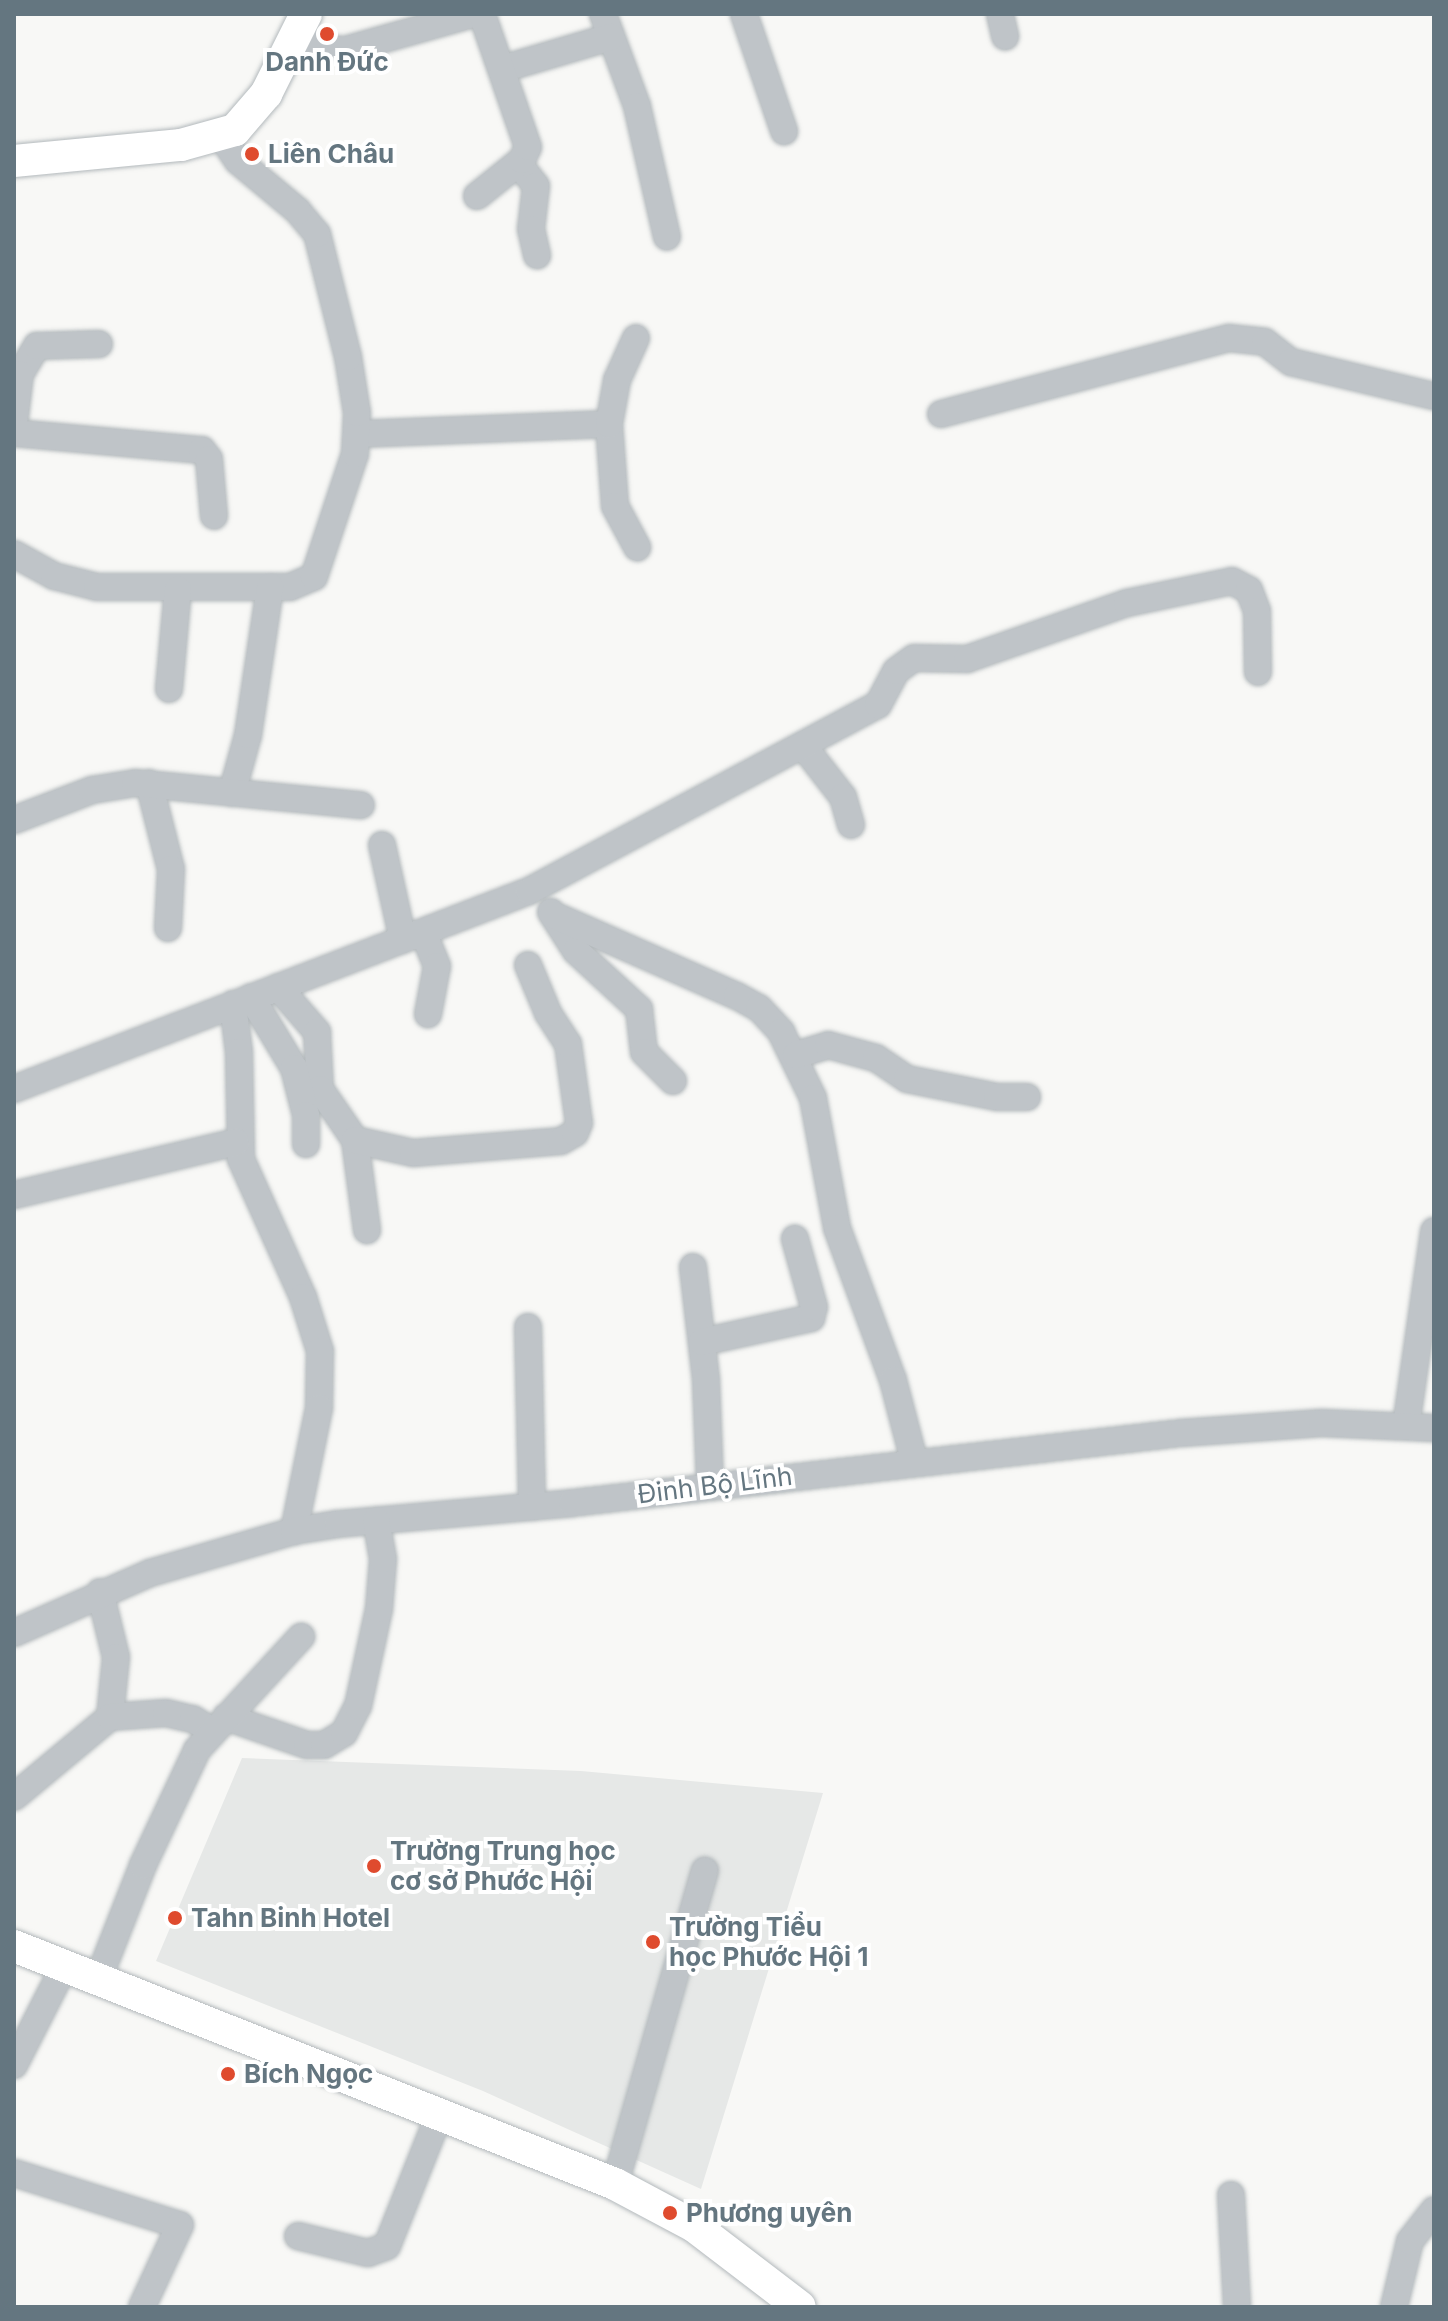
<!DOCTYPE html>
<html>
<head>
<meta charset="utf-8">
<style>
	body { margin:0 }
	#map { position:relative; width:1448px; height:2321px; overflow:hidden; background:#f8f8f6; font-family:Inter,sans-serif }
	div>[style] { position:absolute }
	[style*='--x'] { left:calc(var(--x)*1px); top:calc(var(--y)*1px); width:calc(var(--w)*1px); rotate:calc(var(--a)*1deg) }
	.built>* { inset:0; background:#e6e8e7 }
	.roads { filter:drop-shadow(0 0 2px #b3b9bc) drop-shadow(0 0 2px #b3b9bc) }
	.minor>* { height:26px; margin:-13px; padding:0 13px; transform-origin:13px; border-radius:13px; background:#bfc4c8 }
	.major>* { height:32px; margin:-16px; padding:0 16px; transform-origin:16px; border-radius:16px; background:#fff }
	.dots>* { width:22px; height:22px; translate:-50% -50%; box-sizing:border-box; border:4px solid #fff; border-radius:50% }
	span { translate:-50% -50%; white-space:nowrap; text-align:center; line-height:1.15; -webkit-text-stroke:8px #fff; paint-order:stroke }
	.poi-label { font-size:26px; color:#647680; font-weight:700 }
	.left { translate:0 -50%; text-align:left }
	.street-label { font-size:26px; color:#647680 }
	.frame { position:absolute; inset:0; border:16px solid #647680; pointer-events:none }
</style>
</head>
<body>
<div id="map">
	<div class="built">
		<div style="clip-path:polygon(242px 1758px,581px 1771px,823px 1793px,701px 2189px,483px 2091px,156px 1961px)"></div>
	</div>
	<div class="roads">
		<div class="minor">
			<div style="--x:603;--y:14;--w:98;--a:69.7"></div>
			<div style="--x:637;--y:106;--w:134;--a:77.1"></div>
			<div style="--x:744;--y:14;--w:124;--a:71.1"></div>
			<div style="--x:1000;--y:14;--w:23;--a:77"></div>
			<div style="--x:297;--y:37;--w:26;--a:25"></div>
			<div style="--x:321;--y:48;--w:24;--a:5"></div>
			<div style="--x:345;--y:50;--w:133;--a:-15.7"></div>
			<div style="--x:502;--y:69;--w:114;--a:-16.4"></div>
			<div style="--x:518;--y:163;--w:29;--a:52"></div>
			<div style="--x:536;--y:186;--w:43;--a:96.6"></div>
			<div style="--x:531;--y:229;--w:27;--a:77"></div>
			<div style="--x:477;--y:196;--w:58;--a:-38.7"></div>
			<div style="--x:522;--y:160;--w:14;--a:-65"></div>
			<div style="--x:528;--y:147;--w:141;--a:-109.1"></div>
			<div style="--x:14;--y:373;--w:6;--a:9"></div>
			<div style="--x:20;--y:374;--w:33;--a:-59"></div>
			<div style="--x:37;--y:346;--w:62;--a:-1.8"></div>
			<div style="--x:941;--y:414;--w:298;--a:-14.8"></div>
			<div style="--x:1229;--y:338;--w:36;--a:6"></div>
			<div style="--x:1265;--y:342;--w:33;--a:38"></div>
			<div style="--x:1291;--y:362;--w:147;--a:13.4"></div>
			<div style="--x:14;--y:424;--w:50;--a:-83.2"></div>
			<div style="--x:609;--y:424;--w:82;--a:85.8"></div>
			<div style="--x:615;--y:506;--w:47;--a:61.8"></div>
			<div style="--x:14;--y:433;--w:189;--a:5.2"></div>
			<div style="--x:202;--y:450;--w:11;--a:52"></div>
			<div style="--x:209;--y:459;--w:57;--a:85"></div>
			<div style="--x:358;--y:434;--w:251;--a:-2.3"></div>
			<div style="--x:609;--y:424;--w:45;--a:-79.7"></div>
			<div style="--x:617;--y:380;--w:46;--a:-65.7"></div>
			<div style="--x:14;--y:554;--w:46;--a:28.8"></div>
			<div style="--x:54;--y:576;--w:44;--a:14.3"></div>
			<div style="--x:97;--y:587;--w:193;--a:0"></div>
			<div style="--x:290;--y:587;--w:26;--a:-23"></div>
			<div style="--x:314;--y:577;--w:130;--a:-71.6"></div>
			<div style="--x:355;--y:454;--w:41;--a:-87.2"></div>
			<div style="--x:357;--y:413;--w:57;--a:-99.1"></div>
			<div style="--x:348;--y:357;--w:127;--a:-104.1"></div>
			<div style="--x:317;--y:234;--w:30;--a:-130"></div>
			<div style="--x:298;--y:211;--w:78;--a:-140.2"></div>
			<div style="--x:238;--y:161;--w:30;--a:-124"></div>
			<div style="--x:169;--y:689;--w:100;--a:-84.9"></div>
			<div style="--x:804;--y:747;--w:63;--a:52"></div>
			<div style="--x:843;--y:797;--w:29;--a:74"></div>
			<div style="--x:149;--y:783;--w:89;--a:75.7"></div>
			<div style="--x:171;--y:869;--w:59;--a:92.9"></div>
			<div style="--x:232;--y:793;--w:60;--a:-74.6"></div>
			<div style="--x:248;--y:735;--w:150;--a:-81.5"></div>
			<div style="--x:14;--y:820;--w:84;--a:-21"></div>
			<div style="--x:92;--y:790;--w:44;--a:-9.2"></div>
			<div style="--x:135;--y:783;--w:227;--a:5.6"></div>
			<div style="--x:382;--y:845;--w:97;--a:77.5"></div>
			<div style="--x:551;--y:912;--w:46;--a:57.3"></div>
			<div style="--x:576;--y:951;--w:86;--a:42.6"></div>
			<div style="--x:639;--y:1009;--w:43;--a:83.4"></div>
			<div style="--x:644;--y:1052;--w:41;--a:45"></div>
			<div style="--x:553;--y:915;--w:201;--a:23.8"></div>
			<div style="--x:737;--y:996;--w:25;--a:29"></div>
			<div style="--x:759;--y:1008;--w:33;--a:47"></div>
			<div style="--x:781;--y:1032;--w:73;--a:64.1"></div>
			<div style="--x:813;--y:1098;--w:132;--a:79.5"></div>
			<div style="--x:837;--y:1228;--w:162;--a:69.8"></div>
			<div style="--x:893;--y:1380;--w:83;--a:75.3"></div>
			<div style="--x:424;--y:934;--w:35;--a:68"></div>
			<div style="--x:437;--y:966;--w:49;--a:100.6"></div>
			<div style="--x:278;--y:987;--w:60;--a:49.1"></div>
			<div style="--x:317;--y:1032;--w:57;--a:87"></div>
			<div style="--x:320;--y:1089;--w:62;--a:55.5"></div>
			<div style="--x:355;--y:1140;--w:91;--a:82.4"></div>
			<div style="--x:251;--y:997;--w:83;--a:58.8"></div>
			<div style="--x:294;--y:1068;--w:49;--a:75.7"></div>
			<div style="--x:306;--y:1115;--w:29;--a:90"></div>
			<div style="--x:233;--y:1004;--w:48;--a:82.9"></div>
			<div style="--x:239;--y:1052;--w:107;--a:88.9"></div>
			<div style="--x:241;--y:1159;--w:151;--a:65.8"></div>
			<div style="--x:303;--y:1297;--w:57;--a:72.5"></div>
			<div style="--x:320;--y:1351;--w:57;--a:91"></div>
			<div style="--x:319;--y:1408;--w:126;--a:101.5"></div>
			<div style="--x:796;--y:1055;--w:34;--a:-17"></div>
			<div style="--x:828;--y:1045;--w:50;--a:15.2"></div>
			<div style="--x:876;--y:1058;--w:37;--a:34"></div>
			<div style="--x:907;--y:1079;--w:92;--a:11.3"></div>
			<div style="--x:997;--y:1097;--w:30;--a:0"></div>
			<div style="--x:14;--y:1089;--w:552;--a:-21.03"></div>
			<div style="--x:529;--y:891;--w:395;--a:-28.1"></div>
			<div style="--x:878;--y:705;--w:38;--a:-62"></div>
			<div style="--x:896;--y:671;--w:22;--a:-36"></div>
			<div style="--x:914;--y:658;--w:53;--a:1.1"></div>
			<div style="--x:967;--y:659;--w:170;--a:-19.3"></div>
			<div style="--x:1127;--y:603;--w:107;--a:-11.8"></div>
			<div style="--x:1232;--y:581;--w:19;--a:28"></div>
			<div style="--x:1249;--y:590;--w:22;--a:69"></div>
			<div style="--x:1257;--y:611;--w:61;--a:89.1"></div>
			<div style="--x:355;--y:1140;--w:59;--a:12.6"></div>
			<div style="--x:413;--y:1153;--w:148;--a:-4.6"></div>
			<div style="--x:561;--y:1141;--w:16;--a:-30"></div>
			<div style="--x:575;--y:1133;--w:11;--a:-68"></div>
			<div style="--x:579;--y:1123;--w:80;--a:-97.9"></div>
			<div style="--x:568;--y:1044;--w:37;--a:-123"></div>
			<div style="--x:548;--y:1013;--w:52;--a:-112.6"></div>
			<div style="--x:14;--y:1195;--w:228;--a:-13.4"></div>
			<div style="--x:693;--y:1267;--w:114;--a:83.4"></div>
			<div style="--x:706;--y:1380;--w:105;--a:87.8"></div>
			<div style="--x:528;--y:1327;--w:180;--a:88.7"></div>
			<div style="--x:702;--y:1342;--w:112;--a:-12.4"></div>
			<div style="--x:811;--y:1318;--w:11;--a:-75"></div>
			<div style="--x:814;--y:1307;--w:71;--a:-105.6"></div>
			<div style="--x:1406;--y:1426;--w:197;--a:-81.8"></div>
			<div style="--x:100;--y:1592;--w:67;--a:76.2"></div>
			<div style="--x:116;--y:1657;--w:60;--a:95.7"></div>
			<div style="--x:14;--y:1633;--w:149;--a:-23.8"></div>
			<div style="--x:150;--y:1573;--w:150;--a:-16.3"></div>
			<div style="--x:294;--y:1531;--w:45;--a:-9"></div>
			<div style="--x:338;--y:1524;--w:235;--a:-5.1"></div>
			<div style="--x:572;--y:1503;--w:613;--a:-6.56"></div>
			<div style="--x:1181;--y:1433;--w:141;--a:-4.1"></div>
			<div style="--x:1322;--y:1423;--w:112;--a:2.6"></div>
			<div style="--x:226;--y:1717;--w:86;--a:19.1"></div>
			<div style="--x:307;--y:1745;--w:17;--a:0"></div>
			<div style="--x:324;--y:1745;--w:23;--a:-31"></div>
			<div style="--x:344;--y:1733;--w:30;--a:-63"></div>
			<div style="--x:358;--y:1706;--w:99;--a:-77.8"></div>
			<div style="--x:379;--y:1609;--w:50;--a:-85.4"></div>
			<div style="--x:383;--y:1559;--w:39;--a:-100"></div>
			<div style="--x:14;--y:1797;--w:125;--a:-39.8"></div>
			<div style="--x:110;--y:1717;--w:56;--a:-4.1"></div>
			<div style="--x:166;--y:1713;--w:28;--a:13"></div>
			<div style="--x:193;--y:1719;--w:22;--a:32"></div>
			<div style="--x:98;--y:1980;--w:123;--a:-68.6"></div>
			<div style="--x:143;--y:1865;--w:127;--a:-64.8"></div>
			<div style="--x:197;--y:1750;--w:154;--a:-47.4"></div>
			<div style="--x:14;--y:2065;--w:110;--a:-63"></div>
			<div style="--x:14;--y:2173;--w:174;--a:17.4"></div>
			<div style="--x:180;--y:2225;--w:90;--a:114.9"></div>
			<div style="--x:615;--y:2184;--w:326;--a:-74"></div>
			<div style="--x:1231;--y:2195;--w:112;--a:86.9"></div>
			<div style="--x:298;--y:2236;--w:72;--a:13.7"></div>
			<div style="--x:368;--y:2253;--w:20;--a:-20"></div>
			<div style="--x:387;--y:2246;--w:143;--a:-68.3"></div>
			<div style="--x:1394;--y:2307;--w:68;--a:-76.4"></div>
			<div style="--x:1410;--y:2241;--w:39;--a:-52"></div>
		</div>
		<div class="major">
			<div style="--x:14;--y:161;--w:168;--a:-5.5"></div>
			<div style="--x:181;--y:145;--w:56;--a:-15.5"></div>
			<div style="--x:235;--y:130;--w:48;--a:-49.3"></div>
			<div style="--x:266;--y:94;--w:89;--a:-63.4"></div>
			<div style="--x:14;--y:1946;--w:646;--a:21.6"></div>
			<div style="--x:615;--y:2184;--w:89;--a:28"></div>
			<div style="--x:694;--y:2226;--w:133;--a:37.4"></div>
		</div>
	</div>
	<div class="dots">
		<div style="left:327px;top:34px;background:#df4b2e"></div>
		<div style="left:252px;top:154px;background:#df4b2e"></div>
		<div style="left:374px;top:1866px;background:#df4b2e"></div>
		<div style="left:175px;top:1918px;background:#df4b2e"></div>
		<div style="left:653px;top:1942px;background:#df4b2e"></div>
		<div style="left:228px;top:2074px;background:#df4b2e"></div>
		<div style="left:670px;top:2213px;background:#df4b2e"></div>
	</div>
	<div class="poi-label">
		<span style="left:327px;top:62px">Danh Đức</span>
		<span class="left" style="left:268px;top:154px">Liên Châu</span>
		<span class="left" style="left:390px;top:1866px">Trường Trung học<br>cơ sở Phước Hội</span>
		<span class="left" style="left:191px;top:1918px">Tahn Binh Hotel</span>
		<span class="left" style="left:669px;top:1942px">Trường Tiểu<br>học Phước Hội 1</span>
		<span class="left" style="left:244px;top:2074px">Bích Ngọc</span>
		<span class="left" style="left:686px;top:2213px">Phương uyên</span>
	</div>
	<div class="street-label">
		<span style="left:715px;top:1485px;rotate:-7deg">Đinh Bộ Lĩnh</span>
	</div>
	<div class="frame"></div>
</div>
</body>
</html>
